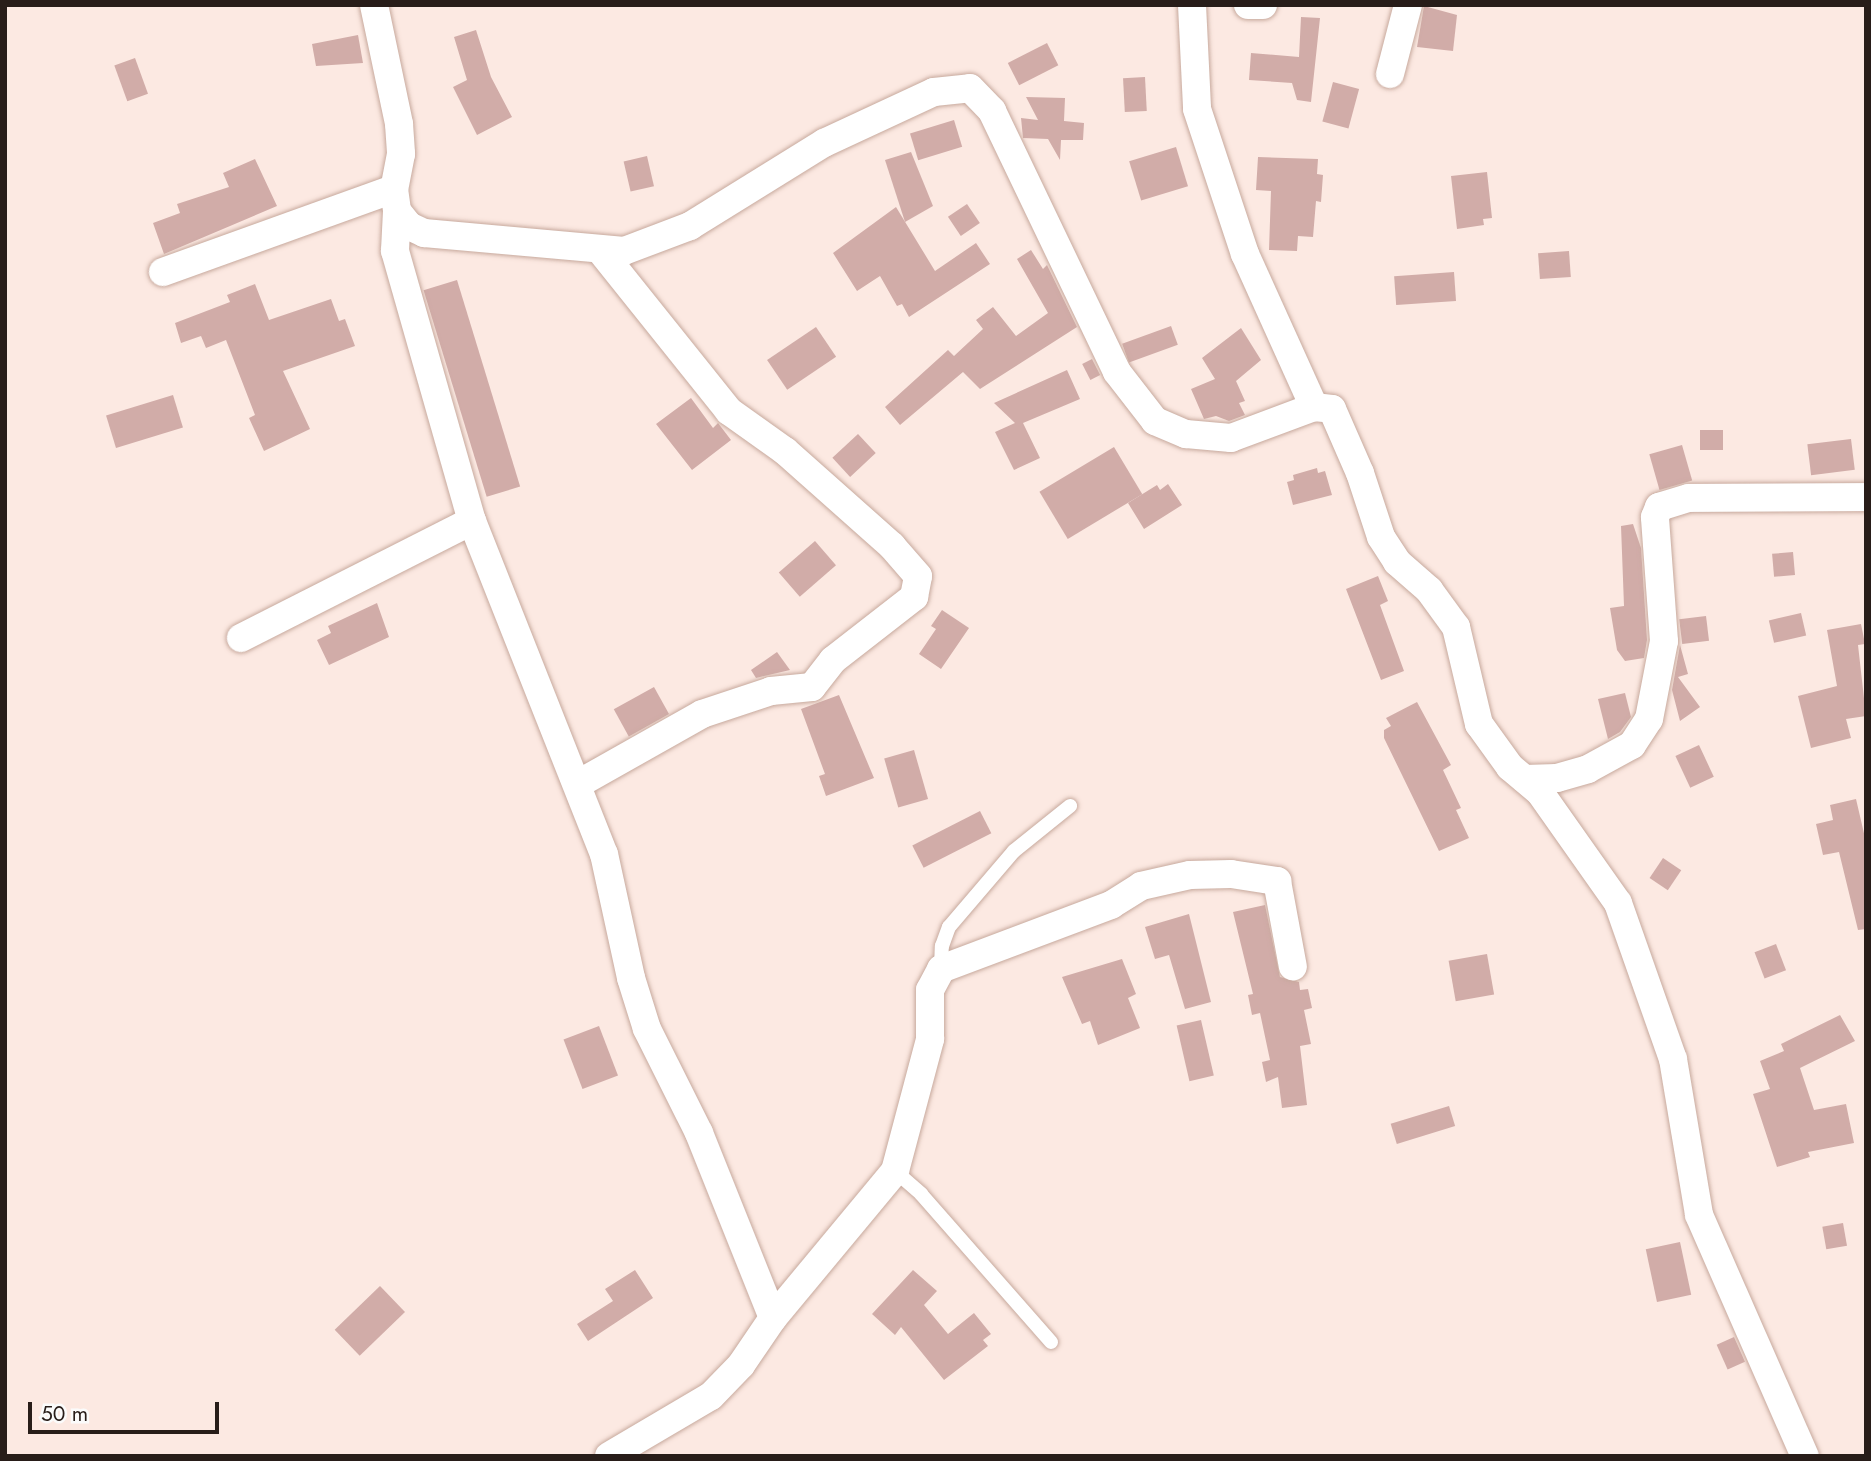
<!DOCTYPE html>
<html>
<head>
<meta charset="utf-8">
<style>
	body { margin:0 }
	#map { position:relative; width:1871px; height:1461px; overflow:hidden; background:#fce9e2; font-family:Jost,sans-serif }
	div>[style] { position:absolute }
	[style*='--x'] { left:calc(var(--x)*1px); top:calc(var(--y)*1px); width:calc(var(--w)*1px); rotate:calc(var(--a)*1deg) }
	.building>* { inset:0; background:#d1aca8; transform-origin:0 0 }
	.roads { filter:drop-shadow(0 0 2px #c7a99d) drop-shadow(0 0 2px #c7a99d) }
	.lane>* { height:14px; margin:-7px; padding:0 7px; transform-origin:7px; border-radius:7px; background:#fff }
	.street>* { height:28px; margin:-14px; padding:0 14px; transform-origin:14px; border-radius:14px; background:#fff }
	span { translate:-50% -50%; white-space:nowrap; text-align:center; line-height:1.15; -webkit-text-stroke:5px #fbfbfb; paint-order:stroke }
	.frame { position:absolute; inset:0; border:7px solid #281d19; pointer-events:none }
	.scale { position:absolute; left:28px; top:1402px; width:191px; height:32px; box-sizing:border-box; border:4px solid #281d19; border-top:0; padding-left:9px; font-size:21px; line-height:24px; white-space:nowrap; color:#281d19; -webkit-text-stroke:5px #fbfbfb; paint-order:stroke }
</style>
</head>
<body>
<div id="map">
	<div class="building">
		<div style="clip-path:polygon(1424px 6px,1457px 15px,1453px 51px,1417px 47px)"></div>
		<div style="clip-path:polygon(1301px 17px,1320px 18px,1311px 102px,1297px 100px,1292px 83px,1249px 80px,1251px 53px,1299px 57px)"></div>
		<div style="clip-path:polygon(476px 30px,491px 77px,512px 117px,477px 135px,453px 87px,467px 80px,454px 37px)"></div>
		<div style="clip-path:polygon(358px 35px,363px 63px,316px 66px,312px 44px)"></div>
		<div style="left:1047px;top:43px;width:25px;height:44px;rotate:63deg"></div>
		<div style="left:135px;top:58px;width:38px;height:22px;rotate:70deg"></div>
		<div style="left:1145px;top:77px;width:34px;height:22px;rotate:87deg"></div>
		<div style="left:1333px;top:82px;width:27px;height:41px;rotate:15deg"></div>
		<div style="clip-path:polygon(1026px 97px,1065px 98px,1064px 121px,1084px 123px,1083px 140px,1061px 140px,1060px 160px,1048px 139px,1023px 138px,1021px 118px,1038px 120px)"></div>
		<div style="left:954px;top:120px;width:28px;height:46px;rotate:73deg"></div>
		<div style="left:1176px;top:147px;width:41px;height:49px;rotate:73deg"></div>
		<div style="clip-path:polygon(911px 152px,933px 206px,905px 222px,885px 160px)"></div>
		<div style="left:647px;top:156px;width:31px;height:24px;rotate:77deg"></div>
		<div style="clip-path:polygon(1258px 157px,1318px 159px,1317px 174px,1323px 175px,1321px 202px,1316px 201px,1313px 237px,1298px 236px,1297px 251px,1269px 250px,1271px 191px,1256px 190px)"></div>
		<div style="clip-path:polygon(255px 159px,277px 206px,164px 254px,153px 223px,180px 213px,177px 204px,229px 187px,223px 173px)"></div>
		<div style="clip-path:polygon(1487px 172px,1492px 218px,1483px 219px,1484px 225px,1457px 229px,1451px 176px)"></div>
		<div style="left:967px;top:204px;width:23px;height:23px;rotate:56deg"></div>
		<div style="clip-path:polygon(896px 207px,935px 271px,976px 243px,990px 264px,909px 317px,902px 304px,897px 306px,880px 276px,857px 291px,833px 253px)"></div>
		<div style="clip-path:polygon(1031px 250px,1043px 269px,1047px 265px,1077px 327px,980px 389px,963px 372px,900px 425px,885px 407px,948px 350px,954px 356px,983px 329px,976px 320px,993px 307px,1016px 336px,1048px 313px,1017px 259px)"></div>
		<div style="left:1569px;top:251px;width:26px;height:31px;rotate:86deg"></div>
		<div style="left:1454px;top:272px;width:29px;height:60px;rotate:86deg"></div>
		<div style="left:457px;top:280px;width:216px;height:35px;rotate:73deg"></div>
		<div style="clip-path:polygon(255px 284px,269px 320px,331px 299px,339px 321px,345px 319px,355px 346px,283px 371px,310px 429px,264px 451px,249px 418px,255px 415px,226px 340px,206px 348px,201px 336px,181px 343px,175px 323px,230px 302px,227px 295px)"></div>
		<div style="left:1171px;top:326px;width:20px;height:52px;rotate:70deg"></div>
		<div style="left:816px;top:327px;width:36px;height:59px;rotate:56deg"></div>
		<div style="clip-path:polygon(1241px 328px,1261px 360px,1236px 381px,1245px 401px,1239px 403px,1245px 415px,1229px 421px,1216px 416px,1204px 419px,1191px 389px,1215px 379px,1202px 358px)"></div>
		<div style="left:1092px;top:359px;width:18px;height:11px;rotate:63deg"></div>
		<div style="clip-path:polygon(1067px 370px,1080px 399px,1023px 423px,1040px 458px,1014px 470px,995px 432px,1015px 423px,994px 403px)"></div>
		<div style="left:173px;top:395px;width:34px;height:70px;rotate:73deg"></div>
		<div style="clip-path:polygon(691px 398px,713px 428px,718px 423px,731px 440px,692px 470px,656px 424px)"></div>
		<div style="left:1723px;top:430px;width:20px;height:23px;rotate:90deg"></div>
		<div style="left:858px;top:434px;width:26px;height:35px;rotate:47deg"></div>
		<div style="left:1851px;top:439px;width:31px;height:44px;rotate:83deg"></div>
		<div style="left:1682px;top:445px;width:37px;height:34px;rotate:74deg"></div>
		<div style="left:1114px;top:447px;width:55px;height:87px;rotate:59deg"></div>
		<div style="clip-path:polygon(1317px 468px,1318px 473px,1325px 471px,1332px 495px,1293px 505px,1287px 482px,1294px 480px,1293px 475px)"></div>
		<div style="clip-path:polygon(1168px 484px,1182px 505px,1144px 529px,1128px 503px,1157px 485px,1160px 490px)"></div>
		<div style="clip-path:polygon(1633px 524px,1641px 548px,1647px 640px,1644px 658px,1625px 661px,1617px 650px,1610px 608px,1624px 606px,1621px 526px)"></div>
		<div style="left:815px;top:541px;width:32px;height:48px;rotate:49deg"></div>
		<div style="left:1793px;top:552px;width:23px;height:21px;rotate:85deg"></div>
		<div style="clip-path:polygon(1378px 576px,1388px 601px,1380px 605px,1404px 671px,1381px 680px,1346px 589px)"></div>
		<div style="clip-path:polygon(377px 603px,389px 637px,329px 665px,317px 640px,331px 633px,328px 626px)"></div>
		<div style="clip-path:polygon(942px 610px,969px 628px,941px 669px,919px 654px,936px 629px,931px 626px)"></div>
		<div style="left:1801px;top:613px;width:23px;height:33px;rotate:77deg"></div>
		<div style="left:1706px;top:616px;width:25px;height:27px;rotate:83deg"></div>
		<div style="clip-path:polygon(1861px 624px,1865px 644px,1858px 645px,1866px 716px,1846px 719px,1851px 738px,1811px 748px,1798px 696px,1837px 686px,1827px 630px)"></div>
		<div style="clip-path:polygon(1680px 645px,1688px 674px,1678px 677px,1700px 707px,1680px 721px,1672px 690px)"></div>
		<div style="clip-path:polygon(777px 652px,790px 670px,756px 678px,751px 670px)"></div>
		<div style="left:654px;top:687px;width:31px;height:46px;rotate:61deg"></div>
		<div style="clip-path:polygon(1625px 693px,1631px 717px,1620px 732px,1608px 739px,1598px 699px)"></div>
		<div style="clip-path:polygon(839px 695px,874px 778px,826px 796px,819px 776px,825px 774px,801px 709px)"></div>
		<div style="clip-path:polygon(1417px 702px,1451px 765px,1443px 770px,1461px 808px,1456px 810px,1469px 838px,1439px 851px,1384px 738px,1384px 730px,1391px 726px,1386px 718px)"></div>
		<div style="left:1699px;top:745px;width:35px;height:26px;rotate:65deg"></div>
		<div style="left:914px;top:750px;width:51px;height:31px;rotate:74deg"></div>
		<div style="clip-path:polygon(1856px 799px,1866px 842px,1866px 929px,1858px 930px,1839px 852px,1823px 855px,1816px 824px,1833px 820px,1830px 805px)"></div>
		<div style="left:980px;top:811px;width:25px;height:76px;rotate:63deg"></div>
		<div style="left:1663px;top:858px;width:22px;height:24px;rotate:34deg"></div>
		<div style="clip-path:polygon(1265px 905px,1280px 977px,1299px 982px,1300px 990px,1308px 989px,1312px 1008px,1304px 1010px,1311px 1044px,1300px 1046px,1307px 1105px,1282px 1108px,1278px 1077px,1266px 1082px,1262px 1062px,1270px 1060px,1260px 1013px,1252px 1015px,1248px 995px,1253px 994px,1233px 912px)"></div>
		<div style="clip-path:polygon(1189px 914px,1211px 1002px,1185px 1009px,1169px 955px,1155px 959px,1145px 927px)"></div>
		<div style="left:1776px;top:944px;width:28px;height:23px;rotate:69deg"></div>
		<div style="left:1487px;top:954px;width:41px;height:39px;rotate:80deg"></div>
		<div style="clip-path:polygon(1122px 959px,1136px 994px,1128px 998px,1140px 1028px,1098px 1045px,1090px 1021px,1082px 1024px,1062px 977px)"></div>
		<div style="clip-path:polygon(1840px 1015px,1855px 1041px,1800px 1068px,1814px 1110px,1846px 1104px,1854px 1143px,1808px 1152px,1810px 1157px,1777px 1167px,1753px 1094px,1770px 1089px,1760px 1061px,1784px 1051px,1781px 1044px)"></div>
		<div style="left:1201px;top:1020px;width:57px;height:25px;rotate:77deg"></div>
		<div style="left:599px;top:1026px;width:53px;height:38px;rotate:69deg"></div>
		<div style="left:1449px;top:1106px;width:21px;height:61px;rotate:73deg"></div>
		<div style="left:1843px;top:1223px;width:23px;height:21px;rotate:80deg"></div>
		<div style="left:1680px;top:1242px;width:54px;height:35px;rotate:78deg"></div>
		<div style="clip-path:polygon(635px 1270px,653px 1298px,588px 1341px,577px 1324px,613px 1301px,605px 1289px)"></div>
		<div style="clip-path:polygon(913px 1270px,937px 1291px,924px 1305px,948px 1334px,974px 1313px,991px 1334px,983px 1340px,988px 1346px,944px 1380px,901px 1327px,895px 1335px,872px 1314px)"></div>
		<div style="left:380px;top:1286px;width:36px;height:63px;rotate:46deg"></div>
		<div style="left:1734px;top:1337px;width:27px;height:19px;rotate:66deg"></div>
	</div>
	<div class="roads">
		<div class="lane">
			<div style="--x:941;--y:969;--w:23;--a:-88"></div>
			<div style="--x:942;--y:946;--w:20;--a:-70"></div>
			<div style="--x:949;--y:927;--w:100;--a:-49.5"></div>
			<div style="--x:1014;--y:851;--w:72;--a:-38.8"></div>
			<div style="--x:895;--y:1171;--w:35;--a:41"></div>
			<div style="--x:921;--y:1194;--w:197;--a:48.7"></div>
		</div>
		<div class="street">
			<div style="--x:374;--y:5;--w:122;--a:78.1"></div>
			<div style="--x:399;--y:124;--w:30;--a:86"></div>
			<div style="--x:401;--y:154;--w:36;--a:101"></div>
			<div style="--x:394;--y:189;--w:22;--a:82"></div>
			<div style="--x:397;--y:211;--w:19;--a:51"></div>
			<div style="--x:409;--y:226;--w:17;--a:25"></div>
			<div style="--x:424;--y:233;--w:201;--a:5.1"></div>
			<div style="--x:624;--y:251;--w:71;--a:-20.7"></div>
			<div style="--x:690;--y:226;--w:158;--a:-31.8"></div>
			<div style="--x:824;--y:143;--w:121;--a:-24.9"></div>
			<div style="--x:934;--y:92;--w:36;--a:-6"></div>
			<div style="--x:970;--y:88;--w:32;--a:46"></div>
			<div style="--x:992;--y:111;--w:289;--a:64.4"></div>
			<div style="--x:1117;--y:372;--w:62;--a:52.2"></div>
			<div style="--x:1155;--y:421;--w:34;--a:23"></div>
			<div style="--x:1186;--y:434;--w:45;--a:5.1"></div>
			<div style="--x:1231;--y:438;--w:89;--a:-20.5"></div>
			<div style="--x:1314;--y:407;--w:18;--a:6"></div>
			<div style="--x:1332;--y:409;--w:70;--a:66.4"></div>
			<div style="--x:1360;--y:473;--w:67;--a:71.8"></div>
			<div style="--x:1381;--y:537;--w:30;--a:57"></div>
			<div style="--x:1397;--y:562;--w:43;--a:41.2"></div>
			<div style="--x:1429;--y:590;--w:46;--a:53.9"></div>
			<div style="--x:1456;--y:627;--w:100;--a:76.7"></div>
			<div style="--x:1479;--y:724;--w:53;--a:54.2"></div>
			<div style="--x:1510;--y:767;--w:38;--a:40"></div>
			<div style="--x:1539;--y:791;--w:137;--a:54.8"></div>
			<div style="--x:1618;--y:903;--w:165;--a:70.6"></div>
			<div style="--x:1673;--y:1059;--w:158;--a:80.5"></div>
			<div style="--x:1699;--y:1215;--w:263;--a:66.3"></div>
			<div style="--x:1192;--y:5;--w:104;--a:87.2"></div>
			<div style="--x:1197;--y:109;--w:153;--a:71.7"></div>
			<div style="--x:1245;--y:254;--w:168;--a:65.7"></div>
			<div style="--x:1248;--y:5;--w:15;--a:0"></div>
			<div style="--x:1390;--y:74;--w:71;--a:-75.4"></div>
			<div style="--x:397;--y:211;--w:40;--a:92.9"></div>
			<div style="--x:395;--y:251;--w:281;--a:74.1"></div>
			<div style="--x:472;--y:521;--w:358;--a:68.4"></div>
			<div style="--x:604;--y:854;--w:127;--a:77.7"></div>
			<div style="--x:631;--y:978;--w:53;--a:72.6"></div>
			<div style="--x:647;--y:1029;--w:116;--a:63.4"></div>
			<div style="--x:699;--y:1133;--w:199;--a:68.2"></div>
			<div style="--x:163;--y:272;--w:245;--a:-19.8"></div>
			<div style="--x:241;--y:638;--w:259;--a:-26.9"></div>
			<div style="--x:1525;--y:779;--w:32;--a:-2"></div>
			<div style="--x:1557;--y:778;--w:32;--a:-16"></div>
			<div style="--x:1588;--y:769;--w:50;--a:-28.6"></div>
			<div style="--x:1632;--y:745;--w:31;--a:-57"></div>
			<div style="--x:1649;--y:719;--w:79;--a:-79.1"></div>
			<div style="--x:1664;--y:641;--w:124;--a:-94.2"></div>
			<div style="--x:1655;--y:517;--w:11;--a:-68"></div>
			<div style="--x:1659;--y:507;--w:31;--a:-17"></div>
			<div style="--x:1689;--y:498;--w:177;--a:-0.3"></div>
			<div style="--x:578;--y:784;--w:142;--a:-29.4"></div>
			<div style="--x:702;--y:714;--w:73;--a:-18.4"></div>
			<div style="--x:771;--y:691;--w:41;--a:-5.6"></div>
			<div style="--x:812;--y:687;--w:34;--a:-52"></div>
			<div style="--x:833;--y:660;--w:103;--a:-37.9"></div>
			<div style="--x:914;--y:597;--w:21;--a:-79"></div>
			<div style="--x:918;--y:576;--w:40;--a:-131"></div>
			<div style="--x:892;--y:546;--w:143;--a:-138.4"></div>
			<div style="--x:785;--y:451;--w:69;--a:-144.5"></div>
			<div style="--x:729;--y:411;--w:205;--a:-128.7"></div>
			<div style="--x:609;--y:1456;--w:118;--a:-30.5"></div>
			<div style="--x:711;--y:1396;--w:43;--a:-45.9"></div>
			<div style="--x:741;--y:1365;--w:57;--a:-55.8"></div>
			<div style="--x:773;--y:1318;--w:191;--a:-50.3"></div>
			<div style="--x:895;--y:1171;--w:137;--a:-75.1"></div>
			<div style="--x:930;--y:1039;--w:49;--a:-90"></div>
			<div style="--x:930;--y:990;--w:24;--a:-62"></div>
			<div style="--x:941;--y:969;--w:182;--a:-20.6"></div>
			<div style="--x:1111;--y:905;--w:36;--a:-32"></div>
			<div style="--x:1141;--y:886;--w:50;--a:-12.7"></div>
			<div style="--x:1190;--y:875;--w:41;--a:-1.4"></div>
			<div style="--x:1231;--y:874;--w:47;--a:8.7"></div>
			<div style="--x:1277;--y:881;--w:87;--a:79.5"></div>
		</div>
	</div>
	<div class="frame"></div>
	<div class="scale">50 m</div>
</div>
</body>
</html>
